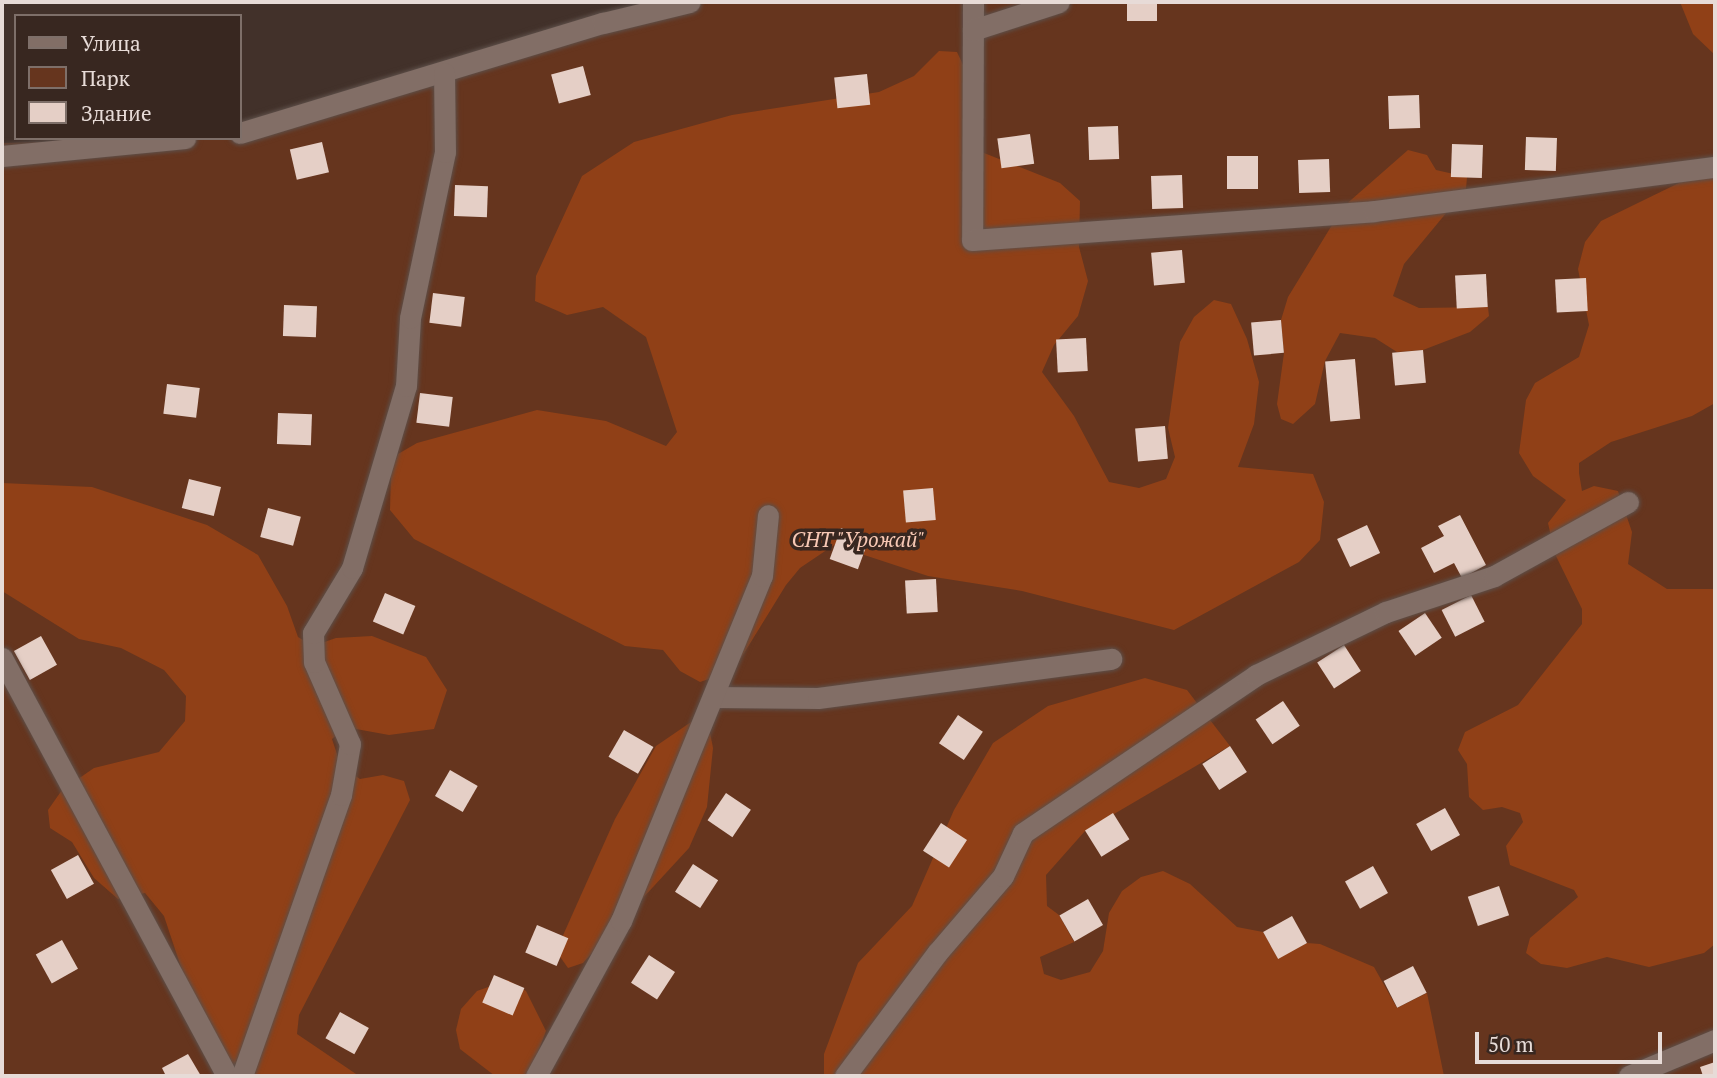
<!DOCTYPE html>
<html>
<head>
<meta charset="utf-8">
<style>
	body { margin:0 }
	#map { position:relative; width:1717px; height:1078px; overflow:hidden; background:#42312a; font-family:"PT Serif",serif }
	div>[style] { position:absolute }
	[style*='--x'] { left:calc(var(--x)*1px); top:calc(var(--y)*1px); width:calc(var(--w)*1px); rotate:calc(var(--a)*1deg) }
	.green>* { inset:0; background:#66351e }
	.forest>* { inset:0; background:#904017 }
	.building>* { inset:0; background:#e5cfc6; transform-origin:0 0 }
	.roads { filter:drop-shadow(0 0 2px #5d4f49) drop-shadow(0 0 2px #5d4f49) }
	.minor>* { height:21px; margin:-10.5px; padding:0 10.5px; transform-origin:10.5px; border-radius:10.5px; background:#826e66 }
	span { translate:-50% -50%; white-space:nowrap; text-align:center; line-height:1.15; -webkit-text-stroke:7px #382720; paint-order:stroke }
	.park-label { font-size:21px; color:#f7c8b4; font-style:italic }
	.frame { position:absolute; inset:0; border:4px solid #e7dbd7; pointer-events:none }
	.legend { position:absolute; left:14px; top:14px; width:228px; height:126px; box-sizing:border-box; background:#382720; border:2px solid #7e6f69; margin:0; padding:9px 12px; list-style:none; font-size:21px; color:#e7dbd7 }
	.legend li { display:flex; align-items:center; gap:14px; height:35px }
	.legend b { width:35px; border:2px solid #7e6f69 }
	.scale { position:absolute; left:1475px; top:1032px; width:187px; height:32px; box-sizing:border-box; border:4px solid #e7dbd7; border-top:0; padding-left:9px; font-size:21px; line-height:24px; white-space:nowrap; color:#e7dbd7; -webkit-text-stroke:5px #382720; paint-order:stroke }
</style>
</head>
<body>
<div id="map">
	<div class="green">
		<div style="clip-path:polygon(700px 2px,1715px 2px,1715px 1076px,2px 1076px,2px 143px,240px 138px)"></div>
	</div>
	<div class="forest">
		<div style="clip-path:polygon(1680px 2px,1715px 2px,1715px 55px,1693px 34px)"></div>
		<div style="clip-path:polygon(939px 51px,957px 52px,968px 75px,979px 151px,1060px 183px,1080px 201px,1079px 247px,1088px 281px,1078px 316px,1054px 345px,1042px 372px,1074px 416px,1109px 482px,1139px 488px,1166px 479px,1175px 457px,1168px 428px,1180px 342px,1194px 317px,1214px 300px,1231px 304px,1247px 339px,1259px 382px,1254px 424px,1238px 467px,1313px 474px,1324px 502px,1320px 540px,1299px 562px,1174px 630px,1022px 591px,928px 576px,834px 545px,800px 568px,786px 585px,733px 671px,700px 682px,680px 671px,663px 650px,625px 646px,414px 539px,390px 510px,391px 472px,398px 454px,417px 443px,537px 410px,606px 421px,666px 446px,677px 432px,646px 337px,603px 307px,567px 315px,535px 301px,536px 276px,582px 176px,634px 142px,732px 115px,879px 92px,914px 76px)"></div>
		<div style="clip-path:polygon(1408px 150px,1427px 155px,1436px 170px,1467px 177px,1466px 189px,1404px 264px,1393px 296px,1419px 308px,1488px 307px,1489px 316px,1470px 332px,1423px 350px,1397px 352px,1375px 338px,1340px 333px,1325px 361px,1315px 404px,1293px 424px,1281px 419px,1277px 404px,1284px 353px,1281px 320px,1288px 297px,1343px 207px)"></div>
		<div style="clip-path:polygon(1715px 176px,1715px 403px,1692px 416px,1611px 442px,1579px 463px,1579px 473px,1582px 491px,1594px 486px,1618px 491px,1632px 532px,1628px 564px,1667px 589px,1715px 589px,1715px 944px,1704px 953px,1649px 967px,1607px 957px,1567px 968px,1541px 964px,1526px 953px,1530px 938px,1578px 897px,1574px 890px,1510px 865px,1506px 846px,1523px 822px,1520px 813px,1502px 807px,1483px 810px,1469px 797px,1467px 764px,1458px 750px,1465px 732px,1518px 705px,1582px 624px,1582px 609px,1555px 554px,1548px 523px,1566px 500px,1533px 476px,1519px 453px,1526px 400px,1535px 383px,1579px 357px,1589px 325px,1578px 269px,1585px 242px,1601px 221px,1685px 180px)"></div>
		<div style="clip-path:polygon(2px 483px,92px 487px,207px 525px,258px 555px,287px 606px,298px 637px,313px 646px,336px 638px,372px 636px,426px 657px,447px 690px,434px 729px,389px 735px,345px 727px,332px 739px,341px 766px,360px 779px,383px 775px,404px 781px,410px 800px,299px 1015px,297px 1034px,359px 1076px,217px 1076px,164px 916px,145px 893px,118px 899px,94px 878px,72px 842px,50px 828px,48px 810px,62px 790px,94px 768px,159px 752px,185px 721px,186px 696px,164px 670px,121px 648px,79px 639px,2px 591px)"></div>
		<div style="clip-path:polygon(1145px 678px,1187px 690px,1230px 746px,1085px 831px,1046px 875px,1047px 906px,1059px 915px,1074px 942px,1040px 957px,1044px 974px,1061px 980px,1090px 972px,1103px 951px,1109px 913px,1122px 891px,1141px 877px,1163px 871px,1190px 884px,1237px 927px,1263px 932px,1278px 958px,1307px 943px,1320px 944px,1374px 967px,1397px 1008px,1427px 993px,1444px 1076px,824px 1076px,824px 1054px,858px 963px,912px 906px,954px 810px,993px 743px,1048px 706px)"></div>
		<div style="clip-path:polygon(694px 720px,708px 722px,713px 748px,707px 807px,689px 848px,583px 963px,568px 968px,556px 951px,615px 819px,656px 746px)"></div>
		<div style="clip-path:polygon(508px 980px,526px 991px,546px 1031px,529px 1076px,495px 1076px,460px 1049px,456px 1030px,461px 1009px,477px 991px)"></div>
	</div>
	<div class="building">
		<div style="left:1127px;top:2px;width:30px;height:19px"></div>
		<div style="left:583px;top:66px;width:30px;height:33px;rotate:75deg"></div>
		<div style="left:867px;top:74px;width:31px;height:33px;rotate:84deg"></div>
		<div style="left:1419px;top:95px;width:33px;height:31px;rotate:88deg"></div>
		<div style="left:1118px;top:126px;width:33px;height:30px;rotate:88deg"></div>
		<div style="left:1030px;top:134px;width:30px;height:33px;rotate:82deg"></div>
		<div style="left:1526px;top:137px;width:31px;height:33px;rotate:2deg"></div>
		<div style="left:322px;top:142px;width:31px;height:33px;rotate:77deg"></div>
		<div style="left:1452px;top:144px;width:31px;height:33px;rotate:2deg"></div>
		<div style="left:1258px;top:156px;width:33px;height:31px;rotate:90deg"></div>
		<div style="left:1329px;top:159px;width:33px;height:31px;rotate:88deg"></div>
		<div style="left:1182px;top:175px;width:33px;height:31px;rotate:88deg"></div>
		<div style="left:455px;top:185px;width:33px;height:31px;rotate:2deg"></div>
		<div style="left:1182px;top:250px;width:33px;height:31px;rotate:85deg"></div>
		<div style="left:1486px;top:274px;width:33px;height:31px;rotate:87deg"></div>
		<div style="left:1586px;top:278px;width:33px;height:31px;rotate:87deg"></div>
		<div style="left:433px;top:293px;width:32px;height:30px;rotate:7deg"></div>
		<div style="left:284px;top:305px;width:33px;height:31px;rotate:2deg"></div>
		<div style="left:1281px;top:320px;width:33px;height:30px;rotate:85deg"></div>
		<div style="left:1086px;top:338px;width:33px;height:30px;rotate:87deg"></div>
		<div style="left:1423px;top:350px;width:33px;height:31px;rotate:85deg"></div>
		<div style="left:1355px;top:359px;width:60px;height:30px;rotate:85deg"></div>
		<div style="left:167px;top:384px;width:33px;height:30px;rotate:7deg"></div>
		<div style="left:420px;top:393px;width:33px;height:30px;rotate:7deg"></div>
		<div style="left:278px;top:413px;width:34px;height:31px;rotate:2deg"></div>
		<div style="left:1165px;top:426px;width:33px;height:30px;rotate:85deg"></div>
		<div style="left:189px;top:479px;width:33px;height:30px;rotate:14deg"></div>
		<div style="left:933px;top:488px;width:32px;height:30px;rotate:85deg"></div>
		<div style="left:268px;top:508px;width:34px;height:30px;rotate:15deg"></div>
		<div style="clip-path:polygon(1460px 515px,1486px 565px,1462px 578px,1454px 563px,1434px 573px,1421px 548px,1444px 536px,1438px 526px)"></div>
		<div style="left:1367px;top:525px;width:31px;height:33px;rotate:65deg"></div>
		<div style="left:841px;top:528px;width:30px;height:33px;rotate:20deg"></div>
		<div style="left:936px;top:579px;width:33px;height:31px;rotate:87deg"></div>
		<div style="left:385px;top:593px;width:33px;height:31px;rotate:23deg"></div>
		<div style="left:1471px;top:595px;width:30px;height:33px;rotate:63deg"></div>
		<div style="left:1425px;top:613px;width:30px;height:32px;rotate:56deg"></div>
		<div style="left:41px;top:636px;width:33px;height:31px;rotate:61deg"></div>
		<div style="left:1344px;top:645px;width:31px;height:32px;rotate:57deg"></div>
		<div style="left:1283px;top:701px;width:30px;height:33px;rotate:56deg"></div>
		<div style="left:958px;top:715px;width:30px;height:34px;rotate:34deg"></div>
		<div style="left:624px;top:730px;width:34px;height:31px;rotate:30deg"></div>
		<div style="left:1230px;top:746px;width:31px;height:33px;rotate:57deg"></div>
		<div style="left:450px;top:770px;width:32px;height:30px;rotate:30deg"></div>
		<div style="left:726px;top:793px;width:30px;height:33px;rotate:34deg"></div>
		<div style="left:1445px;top:808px;width:31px;height:33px;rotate:61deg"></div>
		<div style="left:1113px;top:813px;width:31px;height:33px;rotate:58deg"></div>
		<div style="left:941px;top:823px;width:31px;height:33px;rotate:33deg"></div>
		<div style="left:78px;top:855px;width:33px;height:31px;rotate:61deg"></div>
		<div style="left:693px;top:864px;width:30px;height:33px;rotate:33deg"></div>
		<div style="left:1373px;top:866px;width:31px;height:32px;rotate:61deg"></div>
		<div style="left:1499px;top:886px;width:31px;height:33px;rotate:71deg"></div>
		<div style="left:1088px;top:899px;width:30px;height:33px;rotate:60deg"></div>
		<div style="left:1292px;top:916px;width:31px;height:33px;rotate:61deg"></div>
		<div style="left:537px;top:925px;width:34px;height:30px;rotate:23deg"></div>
		<div style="left:62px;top:940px;width:33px;height:30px;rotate:61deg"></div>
		<div style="left:649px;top:955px;width:31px;height:33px;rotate:33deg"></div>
		<div style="left:1413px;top:966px;width:30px;height:33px;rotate:63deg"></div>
		<div style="left:494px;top:975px;width:33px;height:30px;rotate:23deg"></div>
		<div style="left:340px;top:1012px;width:33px;height:30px;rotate:29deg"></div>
		<div style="clip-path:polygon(188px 1054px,201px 1076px,166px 1076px,162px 1068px)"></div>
		<div style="clip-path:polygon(1715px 1062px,1715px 1076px,1703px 1076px,1700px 1067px)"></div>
	</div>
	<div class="roads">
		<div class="minor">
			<div style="--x:973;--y:2;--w:238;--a:90.2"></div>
			<div style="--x:972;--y:240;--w:403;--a:-4.1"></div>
			<div style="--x:1374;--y:211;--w:344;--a:-7.4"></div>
			<div style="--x:973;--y:30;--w:90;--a:-18"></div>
			<div style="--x:240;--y:133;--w:379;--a:-16.9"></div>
			<div style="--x:603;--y:23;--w:89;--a:-13.6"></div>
			<div style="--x:2;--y:156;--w:184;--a:-5.6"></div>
			<div style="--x:2;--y:658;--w:475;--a:61.7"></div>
			<div style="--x:713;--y:697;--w:105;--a:0.5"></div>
			<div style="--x:818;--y:698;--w:296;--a:-7.6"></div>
			<div style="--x:242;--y:1076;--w:298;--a:-70.6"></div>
			<div style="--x:341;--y:795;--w:52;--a:-80"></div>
			<div style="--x:350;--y:744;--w:90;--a:-113.7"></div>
			<div style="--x:314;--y:662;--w:29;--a:-92"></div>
			<div style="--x:313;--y:633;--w:76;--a:-59"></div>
			<div style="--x:352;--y:568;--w:190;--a:-73.5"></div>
			<div style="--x:406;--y:386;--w:68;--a:-86.6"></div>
			<div style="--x:410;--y:318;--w:170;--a:-78.1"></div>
			<div style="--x:445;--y:152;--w:79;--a:-90.7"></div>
			<div style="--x:536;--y:1076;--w:177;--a:-61.3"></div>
			<div style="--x:621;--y:921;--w:373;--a:-67.8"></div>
			<div style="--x:762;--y:576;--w:61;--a:-84.4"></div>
			<div style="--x:845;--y:1076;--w:154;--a:-53.2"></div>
			<div style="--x:937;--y:953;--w:101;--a:-49.4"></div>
			<div style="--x:1003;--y:876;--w:47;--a:-65.1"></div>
			<div style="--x:1023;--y:833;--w:282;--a:-34.1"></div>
			<div style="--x:1256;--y:675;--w:144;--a:-25.9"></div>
			<div style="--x:1386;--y:612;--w:114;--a:-18.4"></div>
			<div style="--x:1494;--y:576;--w:153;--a:-28.9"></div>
			<div style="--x:1629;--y:1076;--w:93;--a:-22.7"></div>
		</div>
	</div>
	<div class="park-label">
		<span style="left:858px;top:539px">СНТ "Урожай"</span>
	</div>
	<div class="frame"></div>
	<ul class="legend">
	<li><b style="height:9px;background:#826e66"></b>Улица</li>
	<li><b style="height:19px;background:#66351e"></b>Парк</li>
	<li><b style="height:19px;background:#e5cfc6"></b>Здание</li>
	</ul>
	<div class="scale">50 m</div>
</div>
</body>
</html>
